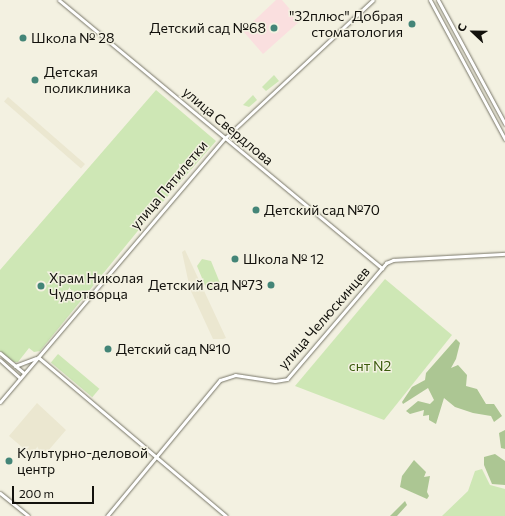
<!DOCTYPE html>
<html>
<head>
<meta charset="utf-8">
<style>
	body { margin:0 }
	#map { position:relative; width:505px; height:516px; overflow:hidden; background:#f3f1e1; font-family:Commissioner,sans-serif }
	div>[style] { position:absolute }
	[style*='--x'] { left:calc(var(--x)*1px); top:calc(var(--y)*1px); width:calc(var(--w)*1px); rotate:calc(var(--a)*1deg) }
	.built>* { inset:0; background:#ebe7d0; transform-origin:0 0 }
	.education>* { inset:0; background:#fadfdf }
	.green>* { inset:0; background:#cee7b5; transform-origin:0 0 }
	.forest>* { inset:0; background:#acc693 }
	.roads { filter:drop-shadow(0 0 1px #797769) drop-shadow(0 0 1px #797769) }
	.secondary>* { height:3px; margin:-1.5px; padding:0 1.5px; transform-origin:1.5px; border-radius:1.5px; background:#fff }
	.dots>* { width:11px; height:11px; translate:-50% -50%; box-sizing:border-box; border:2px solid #f3f1e1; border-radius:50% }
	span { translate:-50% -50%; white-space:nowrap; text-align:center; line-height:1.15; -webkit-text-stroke:3px #f3f1e1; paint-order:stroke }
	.poi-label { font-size:14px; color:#13120d }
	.right { translate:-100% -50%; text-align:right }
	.left { translate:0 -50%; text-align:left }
	.street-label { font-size:14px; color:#13120d }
	.park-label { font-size:14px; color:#3b5a0d }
	.north { position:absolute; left:453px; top:12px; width:40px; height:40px; -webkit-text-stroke:3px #f3f1e1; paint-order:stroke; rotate:292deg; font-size:11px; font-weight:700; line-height:16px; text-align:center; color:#13120d }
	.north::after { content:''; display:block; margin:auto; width:14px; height:18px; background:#13120d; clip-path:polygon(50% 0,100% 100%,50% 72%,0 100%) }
	.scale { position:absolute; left:12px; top:486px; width:82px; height:18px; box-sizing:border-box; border:2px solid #13120d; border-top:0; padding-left:5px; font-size:12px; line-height:14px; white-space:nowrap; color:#13120d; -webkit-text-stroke:3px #f3f1e1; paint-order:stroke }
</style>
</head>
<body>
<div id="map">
	<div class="built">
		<div style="left:8px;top:97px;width:102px;height:6px;rotate:41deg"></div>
		<div style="clip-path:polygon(185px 250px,226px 338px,223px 339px,213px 339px,190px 289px,182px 252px)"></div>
		<div style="clip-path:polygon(37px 403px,66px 430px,41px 459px,32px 450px,29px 453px,9px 436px)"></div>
	</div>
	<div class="education">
		<div style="clip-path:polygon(276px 0,282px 0,300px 21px,263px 54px,243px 31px)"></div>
	</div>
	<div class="green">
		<div style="clip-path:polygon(274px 75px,279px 81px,266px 91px,262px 87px)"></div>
		<div style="clip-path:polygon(156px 90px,216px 141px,141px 227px,40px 351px,34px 352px,29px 348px,18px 362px,13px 362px,0 351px,0 270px)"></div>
		<div style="clip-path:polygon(253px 95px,257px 100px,249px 107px,243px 105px)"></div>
		<div style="clip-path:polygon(202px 259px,211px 261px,220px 283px,214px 291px,207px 290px,197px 266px)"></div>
		<div style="clip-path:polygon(385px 279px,452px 335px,384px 420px,295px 386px)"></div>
		<div style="left:58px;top:354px;width:54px;height:11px;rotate:40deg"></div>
		<div style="clip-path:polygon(482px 469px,490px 485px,505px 489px,505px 516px,442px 516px,468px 491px,475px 471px)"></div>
	</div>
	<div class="forest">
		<div style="clip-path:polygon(456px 339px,460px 343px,456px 359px,451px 368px,458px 365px,467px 375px,466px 386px,477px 389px,486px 404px,494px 404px,502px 416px,494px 422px,491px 416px,473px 413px,455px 407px,444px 398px,436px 424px,429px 420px,429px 415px,423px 416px,424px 410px,410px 414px,406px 411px,418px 401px,430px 404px,434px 400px,428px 388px,403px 404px,402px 402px,412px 387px,425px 380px,426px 373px)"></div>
		<div style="clip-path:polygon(505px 430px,505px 449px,501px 448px,499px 433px)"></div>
		<div style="clip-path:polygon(495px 454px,505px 461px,505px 485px,492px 484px,484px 465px,484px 457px)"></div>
		<div style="clip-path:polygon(414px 460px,426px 472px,424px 477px,430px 476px,427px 492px,429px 496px,427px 499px,400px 487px,402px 476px)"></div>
		<div style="clip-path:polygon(405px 501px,407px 505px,397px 516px,390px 516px)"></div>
	</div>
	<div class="roads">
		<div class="secondary">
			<div style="--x:59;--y:0;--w:420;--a:39.7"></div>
			<div style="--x:430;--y:0;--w:158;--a:61.7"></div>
			<div style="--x:438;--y:0;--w:141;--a:61.6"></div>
			<div style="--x:0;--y:353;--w:31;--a:40"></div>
			<div style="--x:38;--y:357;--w:246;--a:40.2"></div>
			<div style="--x:0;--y:360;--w:27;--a:42"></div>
			<div style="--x:15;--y:366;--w:22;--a:-21"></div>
			<div style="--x:0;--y:402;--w:347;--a:-49.6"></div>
			<div style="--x:225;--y:138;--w:202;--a:-43"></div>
			<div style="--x:0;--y:493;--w:36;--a:39"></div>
			<div style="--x:107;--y:516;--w:177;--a:-50.3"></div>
			<div style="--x:220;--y:380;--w:16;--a:-18"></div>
			<div style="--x:235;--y:375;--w:40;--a:8.5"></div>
			<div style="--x:275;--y:381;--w:12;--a:-9"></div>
			<div style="--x:287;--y:379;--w:153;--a:-49.5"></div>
			<div style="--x:386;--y:263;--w:8;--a:-23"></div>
			<div style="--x:393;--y:260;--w:112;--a:-3.1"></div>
		</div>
	</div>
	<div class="dots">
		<div style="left:412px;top:24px;background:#438577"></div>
		<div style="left:274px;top:28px;background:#438577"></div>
		<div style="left:23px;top:38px;background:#438577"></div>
		<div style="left:35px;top:80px;background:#438577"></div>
		<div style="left:256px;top:210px;background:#438577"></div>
		<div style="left:235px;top:259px;background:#438577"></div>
		<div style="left:271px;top:285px;background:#438577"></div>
		<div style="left:41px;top:286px;background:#438577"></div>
		<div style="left:108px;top:349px;background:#438577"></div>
		<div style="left:9px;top:461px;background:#438577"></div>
	</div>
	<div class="poi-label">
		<span class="right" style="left:403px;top:24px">"32плюс" Добрая<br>стоматология</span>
		<span class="right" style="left:266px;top:28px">Детский сад №68</span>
		<span class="left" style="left:31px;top:38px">Школа № 28</span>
		<span class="left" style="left:44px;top:80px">Детская<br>поликлиника</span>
		<span class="left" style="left:264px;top:210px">Детский сад №70</span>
		<span class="left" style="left:243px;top:259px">Школа № 12</span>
		<span class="left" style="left:49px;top:286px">Храм Николая<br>Чудотворца</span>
		<span class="right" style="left:263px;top:285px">Детский сад №73</span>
		<span class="left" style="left:116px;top:349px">Детский сад №10</span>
		<span class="left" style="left:17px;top:461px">Культурно-деловой<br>центр</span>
	</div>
	<div class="street-label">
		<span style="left:228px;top:126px;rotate:40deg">улица Свердлова</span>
		<span style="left:169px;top:185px;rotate:-50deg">улица Пятилетки</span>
		<span style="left:324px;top:318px;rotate:-49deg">улица Челюскинцев</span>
	</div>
	<div class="park-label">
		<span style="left:370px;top:366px">снт N2</span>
	</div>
	<div class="north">С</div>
	<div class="scale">200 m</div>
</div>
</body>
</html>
